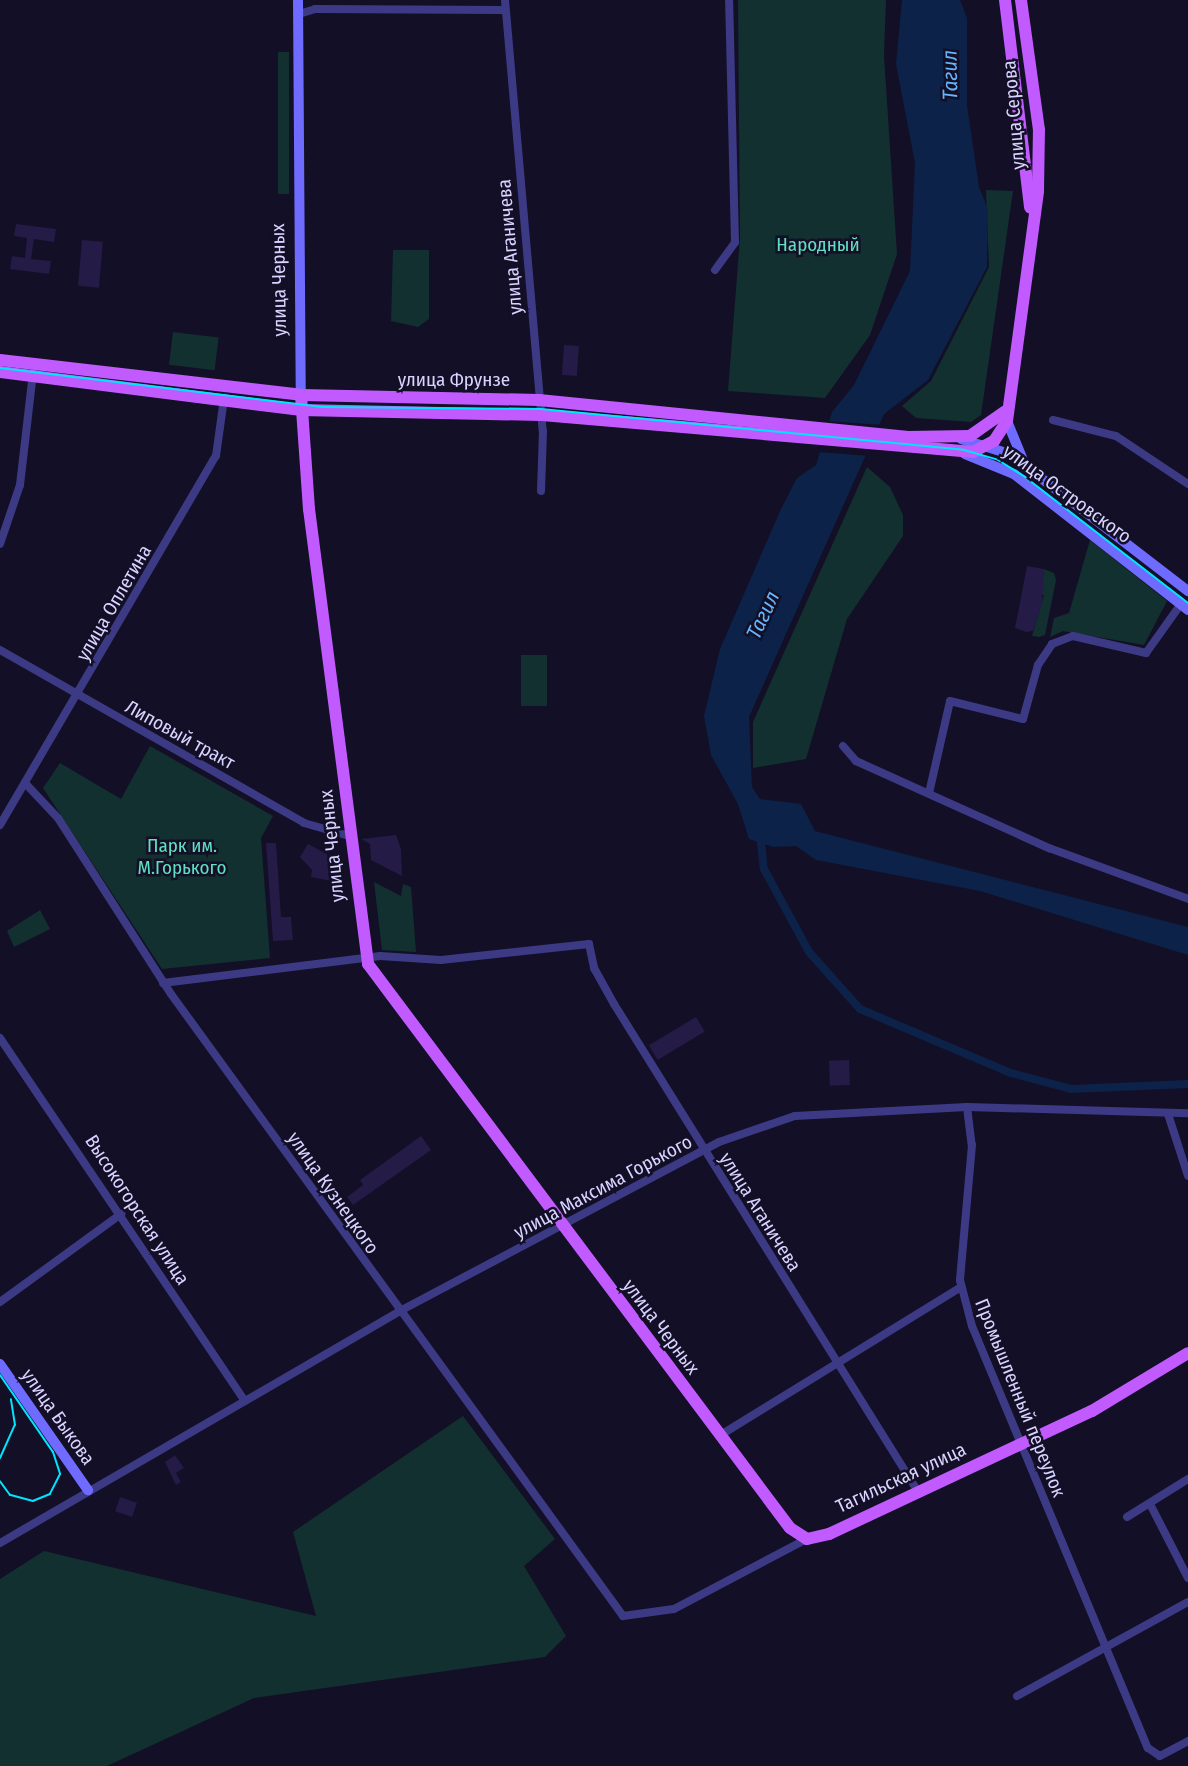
<!DOCTYPE html>
<html>
<head>
<meta charset="utf-8">
<style>
	body { margin:0 }
	#map { position:relative; width:1188px; height:1766px; overflow:hidden; background:#130f26; font-family:"Fira Sans Condensed",sans-serif }
	div>[style] { position:absolute }
	[style*='--x'] { left:calc(var(--x)*1px); top:calc(var(--y)*1px); width:calc(var(--w)*1px); rotate:calc(var(--a)*1deg) }
	.green>* { inset:0; background:#12302f; transform-origin:0 0 }
	.water>* { inset:0; background:#0c2248 }
	.pier>* { inset:0; background:#130f26 }
	.canal>* { height:8px; margin:-4px; padding:0 4px; transform-origin:4px; border-radius:4px; background:#0c2248 }
	.building>* { inset:0; background:#241b47; transform-origin:0 0 }
	.street>* { height:8px; margin:-4px; padding:0 4px; transform-origin:4px; border-radius:4px; background:#3d3a85 }
	.secondary>* { height:10px; margin:-5px; padding:0 5px; transform-origin:5px; border-radius:5px; background:#6f6bff }
	.primary>* { height:12px; margin:-6px; padding:0 6px; transform-origin:6px; border-radius:6px; background:#c25bff }
	.tram>* { height:2px; margin:-1px; padding:0 1px; transform-origin:1px; border-radius:1px; background:#00e5ff }
	span { translate:-50% -50%; white-space:nowrap; text-align:center; line-height:1.15; -webkit-text-stroke:5px #130f26; paint-order:stroke }
	.street-label { font-size:19px; color:#d9d4ff }
	.park-label { font-size:19px; color:#5fe0c0 }
	.water-label { font-size:21px; color:#62b6ff; font-style:italic }
</style>
</head>
<body>
<div id="map">
	<div class="green">
		<div style="clip-path:polygon(738px 0,886px 0,884px 56px,897px 254px,870px 335px,825px 398px,728px 391px,740px 238px)"></div>
		<div style="left:289px;top:52px;width:142px;height:11px;rotate:90deg"></div>
		<div style="clip-path:polygon(986px 190px,1013px 191px,981px 415px,971px 422px,916px 418px,902px 406px,931px 381px,989px 267px)"></div>
		<div style="clip-path:polygon(393px 250px,429px 250px,429px 319px,418px 327px,391px 321px)"></div>
		<div style="left:173px;top:332px;width:46px;height:33px;rotate:7deg"></div>
		<div style="clip-path:polygon(867px 467px,890px 487px,903px 515px,903px 536px,847px 619px,806px 759px,753px 768px,753px 722px)"></div>
		<div style="clip-path:polygon(1090px 540px,1167px 601px,1144px 645px,1063px 631px,1050px 637px,1054px 618px,1069px 613px)"></div>
		<div style="clip-path:polygon(1044px 569px,1054px 573px,1056px 580px,1045px 635px,1039px 637px,1032px 636px,1044px 595px,1040px 595px)"></div>
		<div style="left:521px;top:655px;width:26px;height:51px"></div>
		<div style="clip-path:polygon(150px 746px,273px 816px,261px 838px,270px 958px,162px 969px,43px 788px,60px 763px,121px 799px)"></div>
		<div style="clip-path:polygon(374px 882px,401px 896px,403px 884px,411px 887px,416px 952px,382px 950px)"></div>
		<div style="clip-path:polygon(40px 910px,50px 929px,14px 947px,7px 931px)"></div>
		<div style="clip-path:polygon(463px 1416px,555px 1539px,524px 1566px,566px 1636px,545px 1657px,254px 1698px,107px 1766px,0 1766px,0 1579px,44px 1551px,316px 1616px,293px 1532px)"></div>
	</div>
	<div class="water">
		<div style="clip-path:polygon(902px 0,960px 0,967px 18px,967px 105px,979px 187px,988px 209px,987px 267px,928px 380px,884px 414px,749px 717px,752px 787px,760px 799px,801px 804px,815px 831px,1188px 927px,1188px 955px,980px 891px,816px 860px,796px 846px,773px 847px,749px 839px,738px 804px,711px 755px,704px 716px,720px 649px,781px 509px,797px 478px,816px 465px,832px 412px,854px 385px,910px 271px,915px 163px,896px 64px)"></div>
	</div>
	<div class="pier">
		<div style="clip-path:polygon(826px 421px,883px 425px,870px 456px,818px 452px)"></div>
	</div>
	<div class="canal">
		<div style="--x:760;--y:833;--w:36;--a:84"></div>
		<div style="--x:764;--y:869;--w:94;--a:61.5"></div>
		<div style="--x:809;--y:952;--w:76;--a:48.2"></div>
		<div style="--x:860;--y:1009;--w:164;--a:23"></div>
		<div style="--x:1011;--y:1073;--w:62;--a:14.9"></div>
		<div style="--x:1071;--y:1089;--w:117;--a:-2.4"></div>
	</div>
	<div class="building">
		<div style="clip-path:polygon(16px 224px,56px 229px,54px 242px,34px 239px,31px 259px,51px 261px,49px 274px,10px 269px,12px 256px,25px 258px,27px 238px,14px 236px)"></div>
		<div style="left:82px;top:240px;width:21px;height:46px;rotate:5deg"></div>
		<div style="left:564px;top:345px;width:15px;height:30px;rotate:4deg"></div>
		<div style="clip-path:polygon(1027px 566px,1044px 569px,1042px 604px,1033px 631px,1026px 632px,1015px 628px)"></div>
		<div style="clip-path:polygon(396px 835px,401px 849px,402px 876px,371px 860px,370px 844px,361px 839px)"></div>
		<div style="clip-path:polygon(266px 843px,276px 843px,281px 917px,291px 917px,293px 940px,273px 941px)"></div>
		<div style="clip-path:polygon(308px 844px,327px 854px,332px 881px,311px 877px,312px 870px,300px 857px)"></div>
		<div style="left:696px;top:1017px;width:17px;height:55px;rotate:59deg"></div>
		<div style="left:849px;top:1060px;width:25px;height:20px;rotate:88deg"></div>
		<div style="clip-path:polygon(421px 1136px,431px 1150px,353px 1205px,347px 1197px,363px 1185px,360px 1180px)"></div>
		<div style="clip-path:polygon(175px 1455px,184px 1468px,176px 1473px,181px 1482px,176px 1485px,165px 1462px)"></div>
		<div style="left:120px;top:1497px;width:18px;height:15px;rotate:19deg"></div>
	</div>
	<div class="street">
		<div style="--x:505;--y:0;--w:433;--a:85"></div>
		<div style="--x:543;--y:431;--w:60;--a:91.9"></div>
		<div style="--x:299;--y:14;--w:17;--a:-17"></div>
		<div style="--x:315;--y:9;--w:190;--a:0.3"></div>
		<div style="--x:715;--y:270;--w:34;--a:-54"></div>
		<div style="--x:735;--y:242;--w:242;--a:-91.4"></div>
		<div style="--x:1053;--y:420;--w:65;--a:14.3"></div>
		<div style="--x:1116;--y:436;--w:87;--a:33.7"></div>
		<div style="--x:0;--y:544;--w:62;--a:-71.3"></div>
		<div style="--x:20;--y:485;--w:113;--a:-83.4"></div>
		<div style="--x:0;--y:650;--w:350;--a:29.6"></div>
		<div style="--x:304;--y:823;--w:48;--a:15.8"></div>
		<div style="--x:843;--y:746;--w:20;--a:49"></div>
		<div style="--x:856;--y:761;--w:212;--a:24.3"></div>
		<div style="--x:1049;--y:848;--w:148;--a:20.1"></div>
		<div style="--x:25;--y:783;--w:48;--a:46.7"></div>
		<div style="--x:58;--y:818;--w:209;--a:57.3"></div>
		<div style="--x:171;--y:994;--w:769;--a:53.99"></div>
		<div style="--x:623;--y:1616;--w:51;--a:-7.8"></div>
		<div style="--x:674;--y:1609;--w:150;--a:-27.8"></div>
		<div style="--x:929;--y:793;--w:94;--a:-77.1"></div>
		<div style="--x:950;--y:701;--w:75;--a:13.9"></div>
		<div style="--x:1023;--y:719;--w:56;--a:-74.5"></div>
		<div style="--x:1038;--y:665;--w:25;--a:-56"></div>
		<div style="--x:1052;--y:644;--w:22;--a:-21"></div>
		<div style="--x:1073;--y:636;--w:75;--a:13.1"></div>
		<div style="--x:1146;--y:653;--w:60;--a:-54.5"></div>
		<div style="--x:0;--y:825;--w:428;--a:-59.7"></div>
		<div style="--x:216;--y:456;--w:59;--a:-82.1"></div>
		<div style="--x:163;--y:983;--w:219;--a:-7.1"></div>
		<div style="--x:380;--y:956;--w:61;--a:3.8"></div>
		<div style="--x:441;--y:960;--w:149;--a:-6.2"></div>
		<div style="--x:589;--y:944;--w:25;--a:78"></div>
		<div style="--x:594;--y:968;--w:41;--a:60.9"></div>
		<div style="--x:614;--y:1004;--w:573;--a:58.06"></div>
		<div style="--x:0;--y:1038;--w:438;--a:56"></div>
		<div style="--x:967;--y:1107;--w:38;--a:83"></div>
		<div style="--x:972;--y:1145;--w:136;--a:95.1"></div>
		<div style="--x:960;--y:1280;--w:48;--a:75.4"></div>
		<div style="--x:972;--y:1326;--w:457;--a:67.4"></div>
		<div style="--x:1148;--y:1748;--w:14;--a:34"></div>
		<div style="--x:1160;--y:1756;--w:32;--a:-28"></div>
		<div style="--x:1168;--y:1114;--w:65;--a:72.1"></div>
		<div style="--x:0;--y:1302;--w:150;--a:-36"></div>
		<div style="--x:719;--y:1436;--w:284;--a:-31.6"></div>
		<div style="--x:1150;--y:1504;--w:83;--a:62.8"></div>
		<div style="--x:1127;--y:1517;--w:72;--a:-31.9"></div>
		<div style="--x:0;--y:1543;--w:460;--a:-30.1"></div>
		<div style="--x:398;--y:1312;--w:363;--a:-27.9"></div>
		<div style="--x:719;--y:1142;--w:80;--a:-18.9"></div>
		<div style="--x:795;--y:1116;--w:172;--a:-3"></div>
		<div style="--x:967;--y:1107;--w:221;--a:1.6"></div>
		<div style="--x:1017;--y:1696;--w:195;--a:-28.8"></div>
	</div>
	<div class="secondary">
		<div style="--x:298;--y:0;--w:395;--a:89.6"></div>
		<div style="--x:1007;--y:421;--w:42;--a:67.7"></div>
		<div style="--x:961;--y:439;--w:51;--a:17"></div>
		<div style="--x:1010;--y:454;--w:225;--a:37.6"></div>
		<div style="--x:965;--y:454;--w:53;--a:22.2"></div>
		<div style="--x:1014;--y:474;--w:221;--a:38"></div>
		<div style="--x:0;--y:1364;--w:154;--a:55.1"></div>
	</div>
	<div class="primary">
		<div style="--x:1005;--y:0;--w:209;--a:83.1"></div>
		<div style="--x:0;--y:360;--w:303;--a:6.6"></div>
		<div style="--x:301;--y:395;--w:238;--a:1.2"></div>
		<div style="--x:539;--y:400;--w:371;--a:5.7"></div>
		<div style="--x:908;--y:437;--w:62;--a:-0.9"></div>
		<div style="--x:970;--y:436;--w:42;--a:-35.2"></div>
		<div style="--x:0;--y:372;--w:302;--a:7.2"></div>
		<div style="--x:300;--y:410;--w:242;--a:1.2"></div>
		<div style="--x:542;--y:415;--w:433;--a:4.9"></div>
		<div style="--x:973;--y:452;--w:24;--a:-28"></div>
		<div style="--x:994;--y:441;--w:24;--a:-57"></div>
		<div style="--x:1007;--y:421;--w:232;--a:-82.3"></div>
		<div style="--x:1038;--y:191;--w:61;--a:-89.1"></div>
		<div style="--x:1039;--y:130;--w:131;--a:-97.9"></div>
		<div style="--x:301;--y:395;--w:114;--a:86"></div>
		<div style="--x:309;--y:509;--w:459;--a:82.6"></div>
		<div style="--x:368;--y:964;--w:704;--a:53.2"></div>
		<div style="--x:790;--y:1528;--w:20;--a:33"></div>
		<div style="--x:807;--y:1539;--w:23;--a:-13"></div>
		<div style="--x:829;--y:1534;--w:290;--a:-25.1"></div>
		<div style="--x:1092;--y:1411;--w:112;--a:-31.1"></div>
	</div>
	<div class="tram">
		<div style="--x:0;--y:368;--w:325;--a:6.9"></div>
		<div style="--x:323;--y:407;--w:218;--a:0.5"></div>
		<div style="--x:541;--y:409;--w:425;--a:5.5"></div>
		<div style="--x:964;--y:450;--w:35;--a:16"></div>
		<div style="--x:998;--y:460;--w:32;--a:32"></div>
		<div style="--x:1025;--y:477;--w:206;--a:37.7"></div>
		<div style="--x:0;--y:1375;--w:93;--a:55.5"></div>
		<div style="--x:53;--y:1452;--w:23;--a:72"></div>
		<div style="--x:60;--y:1474;--w:22;--a:117"></div>
		<div style="--x:50;--y:1494;--w:18;--a:158"></div>
		<div style="--x:33;--y:1501;--w:24;--a:-165"></div>
		<div style="--x:10;--y:1495;--w:17;--a:-126"></div>
		<div style="--x:0;--y:1458;--w:36;--a:-66"></div>
		<div style="--x:15;--y:1425;--w:26;--a:-99"></div>
	</div>
	<div class="street-label">
		<span style="left:1014px;top:115px;rotate:-95deg">улица Серова</span>
		<span style="left:510px;top:247px;rotate:-95deg">улица Аганичева</span>
		<span style="left:279px;top:280px;rotate:-91deg">улица Черных</span>
		<span style="left:454px;top:380px">улица Фрунзе</span>
		<span style="left:1067px;top:494px;rotate:36deg">улица Островского</span>
		<span style="left:114px;top:603px;rotate:-60deg">улица Оплетина</span>
		<span style="left:180px;top:735px;rotate:29deg">Липовый тракт</span>
		<span style="left:332px;top:846px;rotate:-96deg">улица Черных</span>
		<span style="left:603px;top:1187px;rotate:-28deg">улица Максима Горького</span>
		<span style="left:333px;top:1193px;rotate:55deg">улица Кузнецкого</span>
		<span style="left:137px;top:1210px;rotate:57deg">Высокогорская улица</span>
		<span style="left:760px;top:1212px;rotate:58deg">улица Аганичева</span>
		<span style="left:661px;top:1327px;rotate:53deg">улица Черных</span>
		<span style="left:1020px;top:1398px;rotate:68deg">Промышленный переулок</span>
		<span style="left:58px;top:1417px;rotate:55deg">улица Быкова</span>
		<span style="left:901px;top:1478px;rotate:-25deg">Тагильская улица</span>
	</div>
	<div class="park-label">
		<span style="left:818px;top:245px">Народный</span>
		<span style="left:182px;top:857px">Парк им.<br>М.Горького</span>
	</div>
	<div class="water-label">
		<span style="left:950px;top:75px;rotate:-91deg">Тагил</span>
		<span style="left:763px;top:615px;rotate:-65deg">Тагил</span>
	</div>
</div>
</body>
</html>
